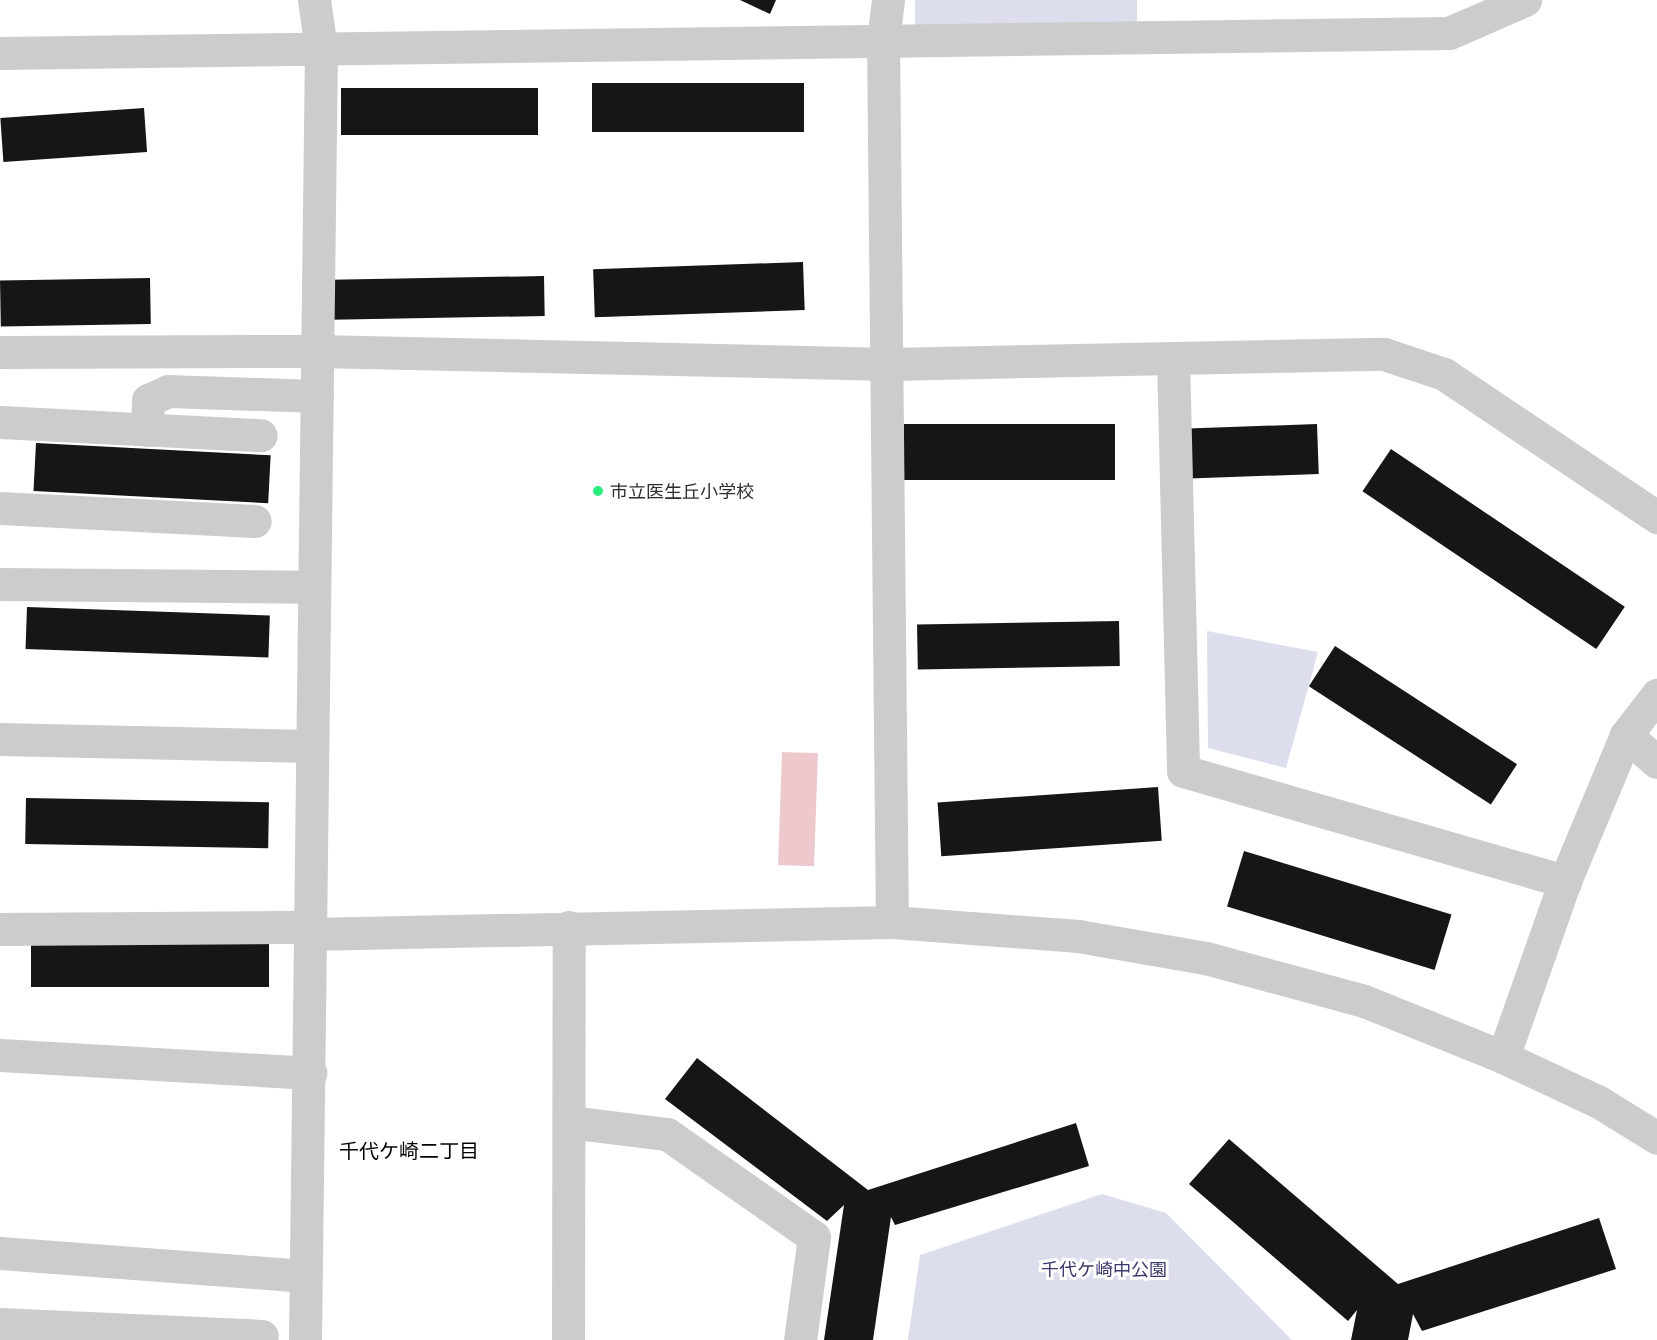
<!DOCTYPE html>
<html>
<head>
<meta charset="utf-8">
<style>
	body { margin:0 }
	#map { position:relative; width:1657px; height:1340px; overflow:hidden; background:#fff; font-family:"Exo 2","Noto Sans JP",sans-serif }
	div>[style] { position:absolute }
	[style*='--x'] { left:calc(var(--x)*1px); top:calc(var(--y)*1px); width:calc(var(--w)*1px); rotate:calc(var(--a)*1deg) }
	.green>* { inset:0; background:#dcdded; transform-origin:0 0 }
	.water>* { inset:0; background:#edc8cc; transform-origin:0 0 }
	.building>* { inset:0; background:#161616; transform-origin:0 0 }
	.minor>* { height:33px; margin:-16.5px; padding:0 16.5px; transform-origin:16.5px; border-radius:16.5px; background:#ccc }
	.dots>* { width:16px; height:16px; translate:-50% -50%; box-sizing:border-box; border:3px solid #fff; border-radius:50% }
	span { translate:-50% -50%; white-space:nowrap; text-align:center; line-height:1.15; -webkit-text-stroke:6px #fff; paint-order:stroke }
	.poi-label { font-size:18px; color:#2f2f2f }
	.left { translate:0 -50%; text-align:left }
	.park-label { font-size:18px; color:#3c3a6d }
	.neighbourhood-label { font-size:20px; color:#000 }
</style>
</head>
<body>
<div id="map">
	<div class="green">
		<div style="left:915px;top:0;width:222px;height:28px"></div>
		<div style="clip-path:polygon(1207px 631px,1318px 652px,1286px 768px,1208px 748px)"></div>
		<div style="clip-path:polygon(1102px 1194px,1166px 1213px,1292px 1340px,908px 1340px,920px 1255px)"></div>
	</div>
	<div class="water">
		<div style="left:782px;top:752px;width:36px;height:113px;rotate:2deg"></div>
	</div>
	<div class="building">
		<div style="clip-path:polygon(740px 0,776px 0,770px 14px)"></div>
		<div style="left:592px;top:83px;width:212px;height:49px"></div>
		<div style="left:341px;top:88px;width:197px;height:47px"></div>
		<div style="left:144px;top:108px;width:44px;height:144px;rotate:86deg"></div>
		<div style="left:803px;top:262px;width:48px;height:210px;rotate:88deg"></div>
		<div style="left:544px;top:276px;width:40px;height:213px;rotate:89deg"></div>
		<div style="left:150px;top:278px;width:46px;height:150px;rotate:89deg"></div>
		<div style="left:1115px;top:424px;width:56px;height:211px;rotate:90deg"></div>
		<div style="left:1317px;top:424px;width:50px;height:136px;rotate:88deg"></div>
		<div style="left:36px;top:443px;width:235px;height:48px;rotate:3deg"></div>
		<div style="left:1391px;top:449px;width:282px;height:51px;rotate:34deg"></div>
		<div style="left:27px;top:607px;width:243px;height:42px;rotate:2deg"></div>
		<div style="left:1119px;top:621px;width:45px;height:202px;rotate:89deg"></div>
		<div style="left:1335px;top:646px;width:217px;height:48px;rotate:33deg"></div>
		<div style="left:1158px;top:787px;width:54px;height:221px;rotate:86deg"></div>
		<div style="left:26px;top:798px;width:243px;height:46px;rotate:1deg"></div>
		<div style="left:1244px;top:851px;width:217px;height:58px;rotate:17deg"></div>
		<div style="left:269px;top:941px;width:46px;height:238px;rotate:90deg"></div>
		<div style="clip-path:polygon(697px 1058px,868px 1190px,1076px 1123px,1089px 1166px,895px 1225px,891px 1217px,873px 1340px,824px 1340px,844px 1205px,827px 1221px,665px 1099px)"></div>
		<div style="clip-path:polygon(1229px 1139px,1398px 1284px,1599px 1218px,1616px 1269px,1422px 1331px,1413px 1314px,1408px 1340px,1351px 1340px,1357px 1310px,1348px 1321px,1189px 1184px)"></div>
	</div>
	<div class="minor">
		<div style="--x:888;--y:0;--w:39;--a:97"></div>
		<div style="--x:883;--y:39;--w:883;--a:89.42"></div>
		<div style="--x:0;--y:53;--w:1449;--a:-0.79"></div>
		<div style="--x:1449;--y:33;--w:83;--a:-23.5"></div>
		<div style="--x:0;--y:352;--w:318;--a:-0.2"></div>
		<div style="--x:318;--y:351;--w:571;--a:1.3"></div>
		<div style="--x:889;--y:364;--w:495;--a:-1.2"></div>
		<div style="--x:1384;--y:354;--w:63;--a:18.4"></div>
		<div style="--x:1444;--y:374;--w:257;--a:33.9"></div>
		<div style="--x:1173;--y:358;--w:413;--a:88.6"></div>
		<div style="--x:1183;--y:771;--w:398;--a:16.1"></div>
		<div style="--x:0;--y:422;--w:261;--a:2.9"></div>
		<div style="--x:147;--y:430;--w:30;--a:-88"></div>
		<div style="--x:148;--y:400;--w:22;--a:-24"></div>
		<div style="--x:168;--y:391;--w:149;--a:1.9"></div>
		<div style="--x:0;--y:508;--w:255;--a:2.9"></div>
		<div style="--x:0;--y:584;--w:314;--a:0.5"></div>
		<div style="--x:1626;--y:735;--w:41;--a:41.1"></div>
		<div style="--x:0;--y:739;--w:311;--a:1.3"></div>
		<div style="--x:0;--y:929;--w:309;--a:-0.4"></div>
		<div style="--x:309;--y:934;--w:583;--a:-1.18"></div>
		<div style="--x:892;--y:922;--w:187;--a:4.3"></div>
		<div style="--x:1078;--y:936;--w:130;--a:9.8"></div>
		<div style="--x:1206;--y:958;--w:164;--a:15.2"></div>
		<div style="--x:1364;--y:1001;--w:150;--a:21.9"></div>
		<div style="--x:1503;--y:1057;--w:106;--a:25.1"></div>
		<div style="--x:1599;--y:1102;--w:68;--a:31.8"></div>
		<div style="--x:0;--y:1055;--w:311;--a:3.3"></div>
		<div style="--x:1503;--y:1057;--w:187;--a:-70.6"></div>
		<div style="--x:1565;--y:881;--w:158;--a:-67.3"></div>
		<div style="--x:1626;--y:735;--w:51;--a:-52.2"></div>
		<div style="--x:569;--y:1122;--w:99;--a:7"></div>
		<div style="--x:667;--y:1134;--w:179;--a:35"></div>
		<div style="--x:814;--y:1237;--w:104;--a:97.7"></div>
		<div style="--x:0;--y:1253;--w:306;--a:4.3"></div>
		<div style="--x:0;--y:1324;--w:262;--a:2.6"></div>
		<div style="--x:305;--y:1340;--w:1291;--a:-89.29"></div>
		<div style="--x:321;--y:49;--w:49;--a:-98.1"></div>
		<div style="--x:568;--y:1340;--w:413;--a:-89.9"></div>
	</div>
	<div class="dots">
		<div style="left:598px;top:491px;background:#2bed7e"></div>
	</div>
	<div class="poi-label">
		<span class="left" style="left:610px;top:491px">市立医生丘小学校</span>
	</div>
	<div class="park-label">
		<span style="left:1104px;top:1269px">千代ケ崎中公園</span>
	</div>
	<div class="neighbourhood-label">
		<span style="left:409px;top:1150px">千代ケ崎二丁目</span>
	</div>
</div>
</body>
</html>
